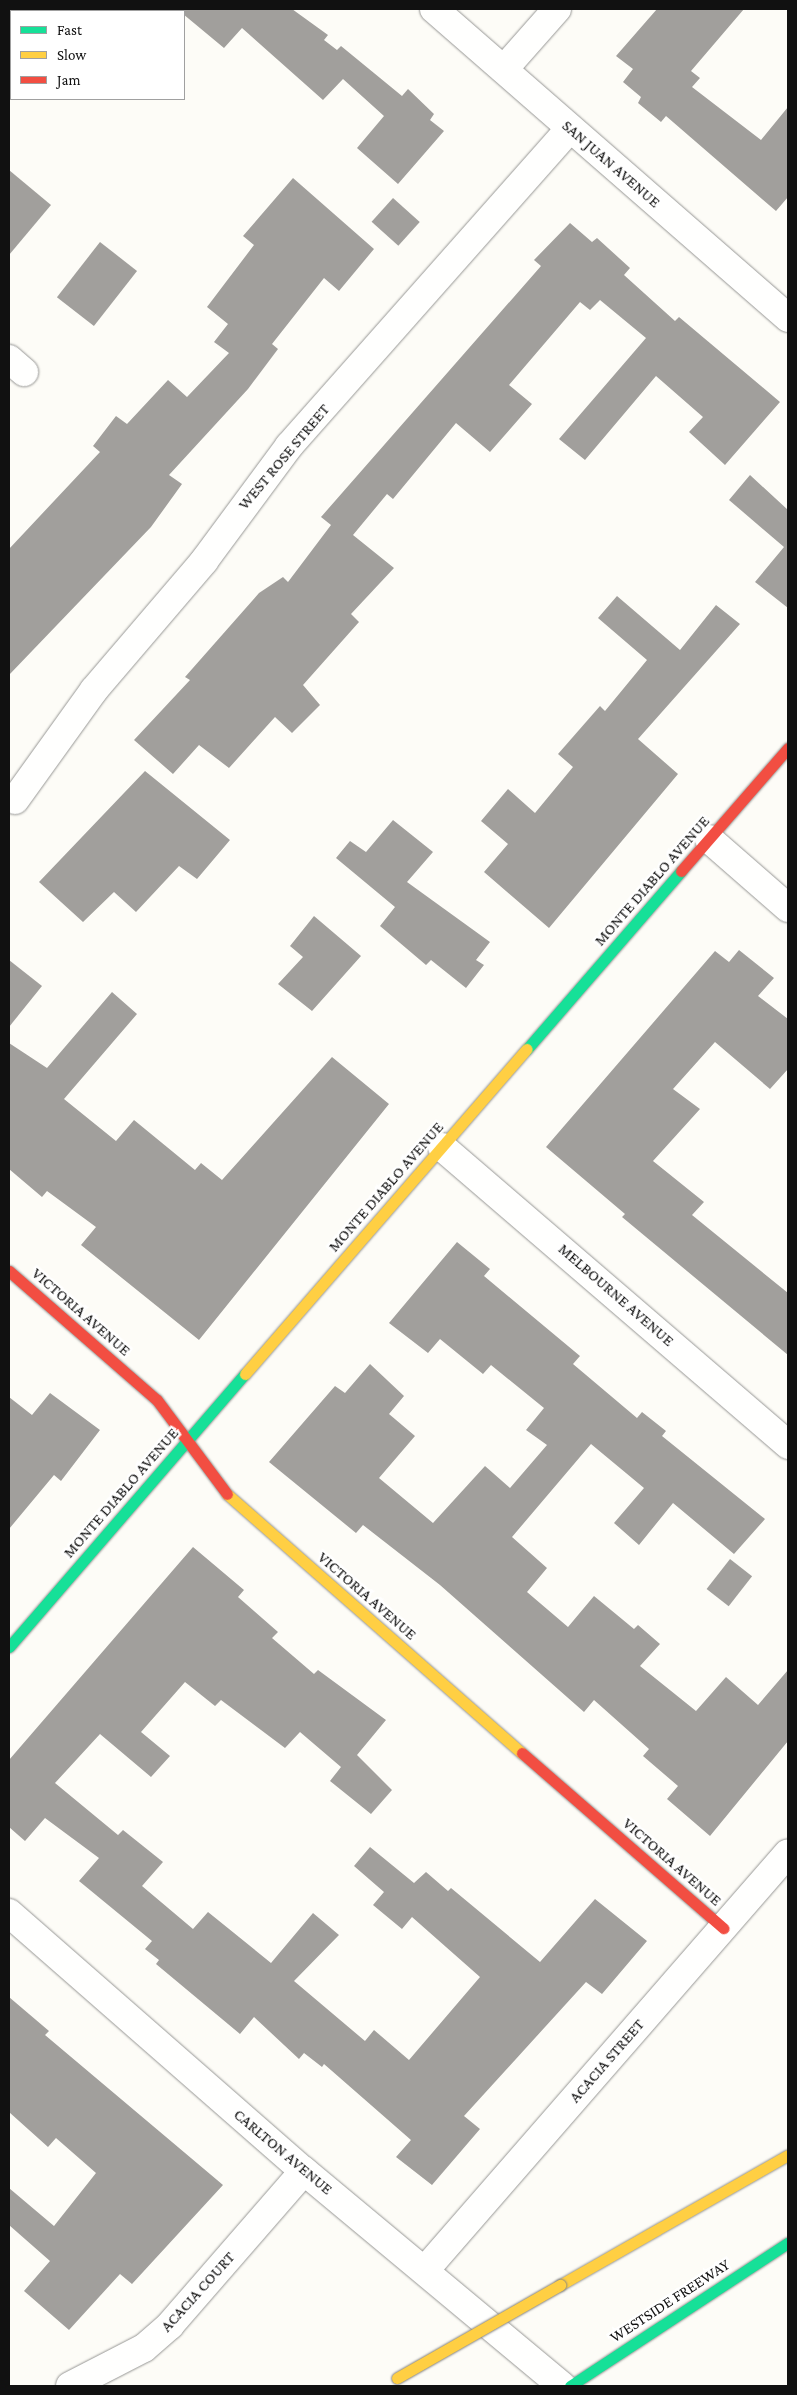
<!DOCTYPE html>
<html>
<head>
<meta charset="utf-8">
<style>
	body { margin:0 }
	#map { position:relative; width:797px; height:2395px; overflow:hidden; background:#fdfcf7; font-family:"Crimson Pro",serif }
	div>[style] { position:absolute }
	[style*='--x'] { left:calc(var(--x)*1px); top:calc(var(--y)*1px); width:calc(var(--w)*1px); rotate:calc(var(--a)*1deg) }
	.building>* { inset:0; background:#a19f9c; transform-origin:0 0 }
	.roads { filter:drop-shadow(0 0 1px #979795) drop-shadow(0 0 1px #979795) }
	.street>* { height:28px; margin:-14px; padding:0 14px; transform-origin:14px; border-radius:14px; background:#fffffe }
	.fast>* { height:11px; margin:-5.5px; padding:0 5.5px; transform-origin:5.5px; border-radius:5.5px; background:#16e098 }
	.slow>* { height:11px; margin:-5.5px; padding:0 5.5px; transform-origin:5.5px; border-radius:5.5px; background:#ffcf43 }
	.jam>* { height:11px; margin:-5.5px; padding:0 5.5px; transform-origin:5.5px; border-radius:5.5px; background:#f24e42 }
	.bridges { filter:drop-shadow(0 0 1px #858482) drop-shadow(0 0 1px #858482) }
	.slow-bridge>* { height:11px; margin:-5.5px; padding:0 5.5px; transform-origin:5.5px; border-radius:5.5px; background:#ffcf43 }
	span { translate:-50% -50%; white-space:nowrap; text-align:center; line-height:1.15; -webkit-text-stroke:5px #fff; paint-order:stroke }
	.street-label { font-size:16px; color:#111 }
	.frame { position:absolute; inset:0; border:10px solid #111; pointer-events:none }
	.legend { position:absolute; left:10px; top:10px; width:175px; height:90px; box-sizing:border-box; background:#fff; border:1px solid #a0a0a0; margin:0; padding:6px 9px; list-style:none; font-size:15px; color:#111 }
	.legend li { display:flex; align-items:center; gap:10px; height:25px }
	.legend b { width:25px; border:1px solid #a0a0a0 }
</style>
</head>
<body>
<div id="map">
	<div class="building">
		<div style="clip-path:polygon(177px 9px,292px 9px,328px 35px,324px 40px,337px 50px,341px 46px,402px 96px,408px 89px,434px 114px,430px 120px,444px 131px,398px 184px,357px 148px,384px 116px,343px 79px,323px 100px,242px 28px,224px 48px)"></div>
		<div style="clip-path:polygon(657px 9px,744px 9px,691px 71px,700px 78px,692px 87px,761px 140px,788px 107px,788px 197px,776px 211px,666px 116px,661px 122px,638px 103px,641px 97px,623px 82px,633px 69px,616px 56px)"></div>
		<div style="clip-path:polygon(9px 170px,51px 205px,9px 255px)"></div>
		<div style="clip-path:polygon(293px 178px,374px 249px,339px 291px,324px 278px,272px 344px,278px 349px,248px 389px,169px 475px,182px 484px,151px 527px,9px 675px,9px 549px,100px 452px,93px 446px,116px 416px,127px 424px,168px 380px,187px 397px,229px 353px,214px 342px,228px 324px,207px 307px,254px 245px,243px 236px)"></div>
		<div style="left:393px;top:198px;width:36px;height:32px;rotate:42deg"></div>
		<div style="clip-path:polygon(570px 223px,592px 242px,597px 238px,630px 268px,624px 275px,675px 321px,679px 317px,780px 402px,725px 465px,689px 432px,703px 417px,656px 376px,585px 460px,559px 439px,646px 338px,600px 300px,590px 310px,580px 302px,509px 385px,532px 404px,490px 452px,456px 423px,393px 499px,387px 494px,353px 535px,394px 568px,351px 614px,359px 622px,303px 685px,320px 705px,292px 733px,275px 717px,229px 768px,199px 745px,173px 774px,134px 740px,190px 680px,185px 677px,259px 593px,283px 577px,288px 582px,331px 525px,321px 517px,541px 266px,534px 260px)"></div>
		<div style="left:100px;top:242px;width:47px;height:70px;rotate:38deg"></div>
		<div style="clip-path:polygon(750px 475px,788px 510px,788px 608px,755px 582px,784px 547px,729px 500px)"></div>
		<div style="clip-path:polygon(617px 596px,680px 650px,716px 605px,740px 624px,638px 739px,678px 774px,549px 928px,484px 872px,508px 844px,481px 821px,508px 789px,535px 813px,573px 767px,558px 754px,600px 706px,605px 711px,647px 660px,598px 618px)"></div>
		<div style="clip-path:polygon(145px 771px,230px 840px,197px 879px,179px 866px,136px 912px,114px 892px,83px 922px,39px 882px)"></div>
		<div style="clip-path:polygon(393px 820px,433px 852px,407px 882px,490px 942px,476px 960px,484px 965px,466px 988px,431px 960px,426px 965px,380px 926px,395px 907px,336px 858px,350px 841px,366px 852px)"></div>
		<div style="clip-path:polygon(314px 916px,361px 956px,312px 1011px,278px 984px,303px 957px,290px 946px)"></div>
		<div style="clip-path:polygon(739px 950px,774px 978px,758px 996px,788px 1019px,788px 1069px,770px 1089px,715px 1042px,673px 1089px,700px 1109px,653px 1161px,704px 1202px,692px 1215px,788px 1293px,788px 1355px,622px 1217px,625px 1214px,546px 1147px,715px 951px,729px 962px)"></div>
		<div style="clip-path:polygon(9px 960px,42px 986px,9px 1027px)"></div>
		<div style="clip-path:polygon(112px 992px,137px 1014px,64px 1099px,116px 1141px,134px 1120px,195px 1170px,201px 1163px,222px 1180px,332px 1057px,389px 1104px,199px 1340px,81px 1245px,96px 1227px,47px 1191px,42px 1197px,9px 1169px,9px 1043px,47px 1068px)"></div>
		<div style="clip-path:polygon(457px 1242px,490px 1269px,484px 1276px,580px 1356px,573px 1364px,637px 1418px,642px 1412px,666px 1431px,662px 1436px,765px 1519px,734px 1554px,673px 1503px,639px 1545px,614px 1523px,644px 1488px,591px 1444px,512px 1537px,547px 1568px,527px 1592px,568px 1627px,594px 1596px,634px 1629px,638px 1625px,660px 1644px,640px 1666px,696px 1711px,726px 1677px,758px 1705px,788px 1670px,788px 1741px,710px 1836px,667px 1799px,678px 1786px,643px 1756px,649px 1749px,594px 1700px,584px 1712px,440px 1585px,363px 1525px,356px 1533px,269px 1462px,335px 1386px,345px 1393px,370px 1364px,404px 1396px,389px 1414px,415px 1436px,379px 1478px,433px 1523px,485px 1466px,510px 1488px,547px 1445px,526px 1430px,544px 1408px,491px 1365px,483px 1374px,440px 1339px,428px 1353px,389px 1323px)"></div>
		<div style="clip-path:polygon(50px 1393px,100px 1430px,61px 1481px,54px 1475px,9px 1529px,9px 1397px,32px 1415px)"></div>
		<div style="clip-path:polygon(193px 1547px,244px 1590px,238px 1597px,278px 1632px,272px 1638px,314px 1674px,318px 1670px,386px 1720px,357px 1755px,392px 1790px,371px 1814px,330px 1781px,341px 1767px,300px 1732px,285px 1748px,221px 1700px,215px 1706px,185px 1682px,141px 1732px,170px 1756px,151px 1777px,100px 1734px,55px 1783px,118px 1835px,123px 1830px,163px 1862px,142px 1886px,193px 1929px,208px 1912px,271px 1963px,313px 1913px,339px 1935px,294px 1981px,365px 2041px,374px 2030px,409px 2060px,480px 1977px,412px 1917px,402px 1929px,373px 1905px,384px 1892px,354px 1866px,370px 1847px,414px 1883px,426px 1872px,448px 1891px,451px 1888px,540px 1962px,595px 1899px,647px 1941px,602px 1994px,586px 1982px,464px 2116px,480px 2129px,432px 2185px,396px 2157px,411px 2140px,324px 2064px,322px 2067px,304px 2053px,299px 2059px,254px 2017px,240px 2034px,156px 1964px,159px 1960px,145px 1949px,152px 1941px,79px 1881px,99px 1858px,45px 1818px,25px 1841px,9px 1827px,9px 1760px)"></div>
		<div style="left:730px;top:1559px;width:28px;height:38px;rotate:38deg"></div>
		<div style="clip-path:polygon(9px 1997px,49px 2031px,45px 2035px,223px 2185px,132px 2284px,120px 2274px,69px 2330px,24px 2291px,50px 2261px,9px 2225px,9px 2188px,54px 2226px,96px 2173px,56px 2138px,48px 2147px,9px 2112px)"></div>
	</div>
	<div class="roads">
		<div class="street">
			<div style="--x:434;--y:9;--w:470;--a:41.1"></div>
			<div style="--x:504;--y:69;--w:80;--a:-48.5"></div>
			<div style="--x:9;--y:359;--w:20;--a:41"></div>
			<div style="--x:15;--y:800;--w:135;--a:-54.3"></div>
			<div style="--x:94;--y:690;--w:170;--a:-49.5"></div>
			<div style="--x:204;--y:561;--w:143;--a:-53.5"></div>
			<div style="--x:289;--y:446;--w:424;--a:-48.5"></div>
			<div style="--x:709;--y:839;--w:105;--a:41.1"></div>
			<div style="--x:442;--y:1147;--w:457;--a:40.7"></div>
			<div style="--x:9;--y:1913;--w:392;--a:41.2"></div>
			<div style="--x:304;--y:2171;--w:336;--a:39.8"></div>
			<div style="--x:426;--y:2269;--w:551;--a:-48.97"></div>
			<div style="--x:70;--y:2386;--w:83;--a:-27.2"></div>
			<div style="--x:144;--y:2348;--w:35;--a:-41"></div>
			<div style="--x:170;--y:2325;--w:204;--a:-49"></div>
		</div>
		<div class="fast">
			<div style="--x:527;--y:1049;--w:235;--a:-49.1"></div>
			<div style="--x:9;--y:1647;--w:361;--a:-49.2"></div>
			<div style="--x:570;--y:2386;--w:261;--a:-33.3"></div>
		</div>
		<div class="slow">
			<div style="--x:245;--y:1374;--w:430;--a:-49.1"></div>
			<div style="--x:227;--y:1494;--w:393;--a:41.3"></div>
			<div style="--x:560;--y:2285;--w:262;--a:-29.7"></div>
		</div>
		<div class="jam">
			<div style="--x:681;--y:871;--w:163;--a:-49"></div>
			<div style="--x:9;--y:1271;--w:196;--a:41.1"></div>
			<div style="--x:157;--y:1400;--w:117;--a:53.3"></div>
			<div style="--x:522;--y:1753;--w:267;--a:41"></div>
		</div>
	</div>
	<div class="bridges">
		<div class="slow-bridge">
			<div style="--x:397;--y:2378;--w:188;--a:-29.7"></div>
		</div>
	</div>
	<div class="street-label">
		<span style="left:611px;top:164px;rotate:41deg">SAN JUAN AVENUE</span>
		<span style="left:284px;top:457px;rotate:-50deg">WEST ROSE STREET</span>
		<span style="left:652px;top:881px;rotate:-49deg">MONTE DIABLO AVENUE</span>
		<span style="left:386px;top:1187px;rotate:-49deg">MONTE DIABLO AVENUE</span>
		<span style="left:616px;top:1295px;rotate:41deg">MELBOURNE AVENUE</span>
		<span style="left:81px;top:1312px;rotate:41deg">VICTORIA AVENUE</span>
		<span style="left:121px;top:1493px;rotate:-49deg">MONTE DIABLO AVENUE</span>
		<span style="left:367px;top:1596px;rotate:41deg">VICTORIA AVENUE</span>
		<span style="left:672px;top:1862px;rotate:41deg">VICTORIA AVENUE</span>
		<span style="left:607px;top:2061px;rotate:-49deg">ACACIA STREET</span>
		<span style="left:283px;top:2152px;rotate:40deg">CARLTON AVENUE</span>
		<span style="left:198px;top:2292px;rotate:-48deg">ACACIA COURT</span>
		<span style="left:670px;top:2301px;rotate:-33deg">WESTSIDE FREEWAY</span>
	</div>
	<div class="frame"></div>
	<ul class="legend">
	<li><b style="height:6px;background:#16e098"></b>Fast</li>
	<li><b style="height:6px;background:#ffcf43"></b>Slow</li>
	<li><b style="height:6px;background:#f24e42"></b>Jam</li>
	</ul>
</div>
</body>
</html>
